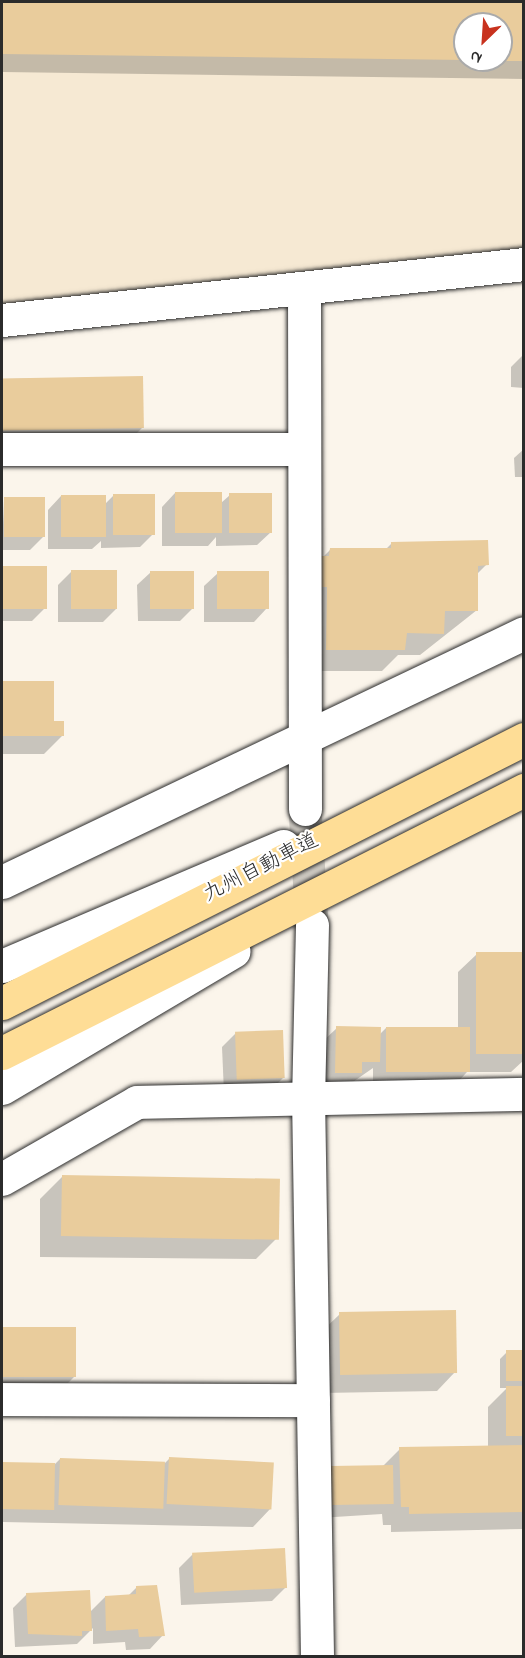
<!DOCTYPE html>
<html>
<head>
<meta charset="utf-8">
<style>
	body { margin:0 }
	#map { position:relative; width:525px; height:1658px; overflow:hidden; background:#fbf5eb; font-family:"Indie Flower","Klee One",sans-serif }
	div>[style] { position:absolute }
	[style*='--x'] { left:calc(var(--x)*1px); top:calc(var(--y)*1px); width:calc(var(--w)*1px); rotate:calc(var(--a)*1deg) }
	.built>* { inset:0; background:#f6e9d3 }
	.shadow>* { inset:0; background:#0003 }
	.building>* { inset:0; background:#e9cc9c; transform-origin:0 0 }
	.minor-tunnel>* { height:33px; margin-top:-16.5px; transform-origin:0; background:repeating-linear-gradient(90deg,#d1cdc5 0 33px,transparent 0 49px) }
	.roads { filter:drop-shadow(0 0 2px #2b2b2b) drop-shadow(0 0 2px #2b2b2b) }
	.minor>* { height:33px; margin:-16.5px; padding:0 16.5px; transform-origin:16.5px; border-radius:16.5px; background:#fff }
	.highway>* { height:33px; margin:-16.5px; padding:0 16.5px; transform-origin:16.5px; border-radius:16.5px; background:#fedd96 }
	span { translate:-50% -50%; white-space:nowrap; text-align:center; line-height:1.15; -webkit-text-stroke:4.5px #fff; paint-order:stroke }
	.street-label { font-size:21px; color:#2b2b2b }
	.frame { position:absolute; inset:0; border:3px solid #2b2b2b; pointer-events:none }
	.north { position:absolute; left:453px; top:12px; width:60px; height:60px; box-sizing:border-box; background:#fff; border:2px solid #aaa; border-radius:50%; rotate:205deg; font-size:16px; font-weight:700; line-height:24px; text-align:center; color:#2b2b2b }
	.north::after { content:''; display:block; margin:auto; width:21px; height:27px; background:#c8321e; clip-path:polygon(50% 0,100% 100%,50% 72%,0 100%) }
</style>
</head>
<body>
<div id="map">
	<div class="built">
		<div style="clip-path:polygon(evenodd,2px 2px,523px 2px,523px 264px,2px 320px,2px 2px,465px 24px,501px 24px,501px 60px,465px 60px,465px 24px)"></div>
	</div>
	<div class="shadow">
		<div style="clip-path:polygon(evenodd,2px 2px,524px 2px,524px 79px,2px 72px,2px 2px,465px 24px,501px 24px,501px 60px,465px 60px,465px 24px)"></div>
		<div style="clip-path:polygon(524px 354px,524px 388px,511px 387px,511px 367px)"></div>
		<div style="clip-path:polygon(142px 377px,143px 427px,124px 446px,2px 447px,2px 379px)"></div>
		<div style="clip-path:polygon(524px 449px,524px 477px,515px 477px,514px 458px)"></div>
		<div style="clip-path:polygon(175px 493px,221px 503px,230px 495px,271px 532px,257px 545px,216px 546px,216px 537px,208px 546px,162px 546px,162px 507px)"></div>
		<div style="clip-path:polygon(114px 495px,153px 534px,140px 547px,101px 548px,101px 541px,92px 549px,48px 549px,48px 510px,61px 496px,105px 504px)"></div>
		<div style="clip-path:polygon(4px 499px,44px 536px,30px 550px,2px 550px)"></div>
		<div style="clip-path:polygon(392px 543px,487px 564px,476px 575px,477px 610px,420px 655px,398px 655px,382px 671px,305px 671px,323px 557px,330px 550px,385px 550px)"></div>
		<div style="clip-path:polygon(2px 568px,45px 568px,45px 608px,32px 621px,2px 621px)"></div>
		<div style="clip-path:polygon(71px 572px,116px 609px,103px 622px,58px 622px,58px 585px)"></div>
		<div style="clip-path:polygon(151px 572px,193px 608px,180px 621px,138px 621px,137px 585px)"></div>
		<div style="clip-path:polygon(218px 573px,267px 608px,254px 622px,204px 622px,204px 586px)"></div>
		<div style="clip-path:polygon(2px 682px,52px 682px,52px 722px,63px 735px,44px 754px,2px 754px)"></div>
		<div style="clip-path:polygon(477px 954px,524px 954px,524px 1060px,511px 1072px,467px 1072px,455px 1085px,373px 1084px,373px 1068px,347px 1086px,322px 1085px,323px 1041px,337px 1028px,379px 1035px,386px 1028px,458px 1028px,458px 972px)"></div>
		<div style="clip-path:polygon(236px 1033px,284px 1077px,270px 1091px,224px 1093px,222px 1047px)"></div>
		<div style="clip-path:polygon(62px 1177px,278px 1237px,256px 1259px,40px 1257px,40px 1199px)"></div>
		<div style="clip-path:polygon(340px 1314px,455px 1372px,437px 1391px,322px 1393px,321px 1332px)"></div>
		<div style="clip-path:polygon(2px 1328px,75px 1329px,75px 1376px,56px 1395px,2px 1395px)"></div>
		<div style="clip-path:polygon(507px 1352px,524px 1352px,524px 1529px,391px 1532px,391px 1525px,383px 1525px,382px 1514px,319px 1518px,318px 1481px,331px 1467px,382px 1467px,400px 1449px,488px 1447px,488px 1407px,507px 1388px,500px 1388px,500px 1359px)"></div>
		<div style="clip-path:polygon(60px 1459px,165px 1463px,169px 1459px,271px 1508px,253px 1527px,2px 1522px,2px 1463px,54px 1465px)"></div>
		<div style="clip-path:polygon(193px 1554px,286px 1587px,272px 1601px,181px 1605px,179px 1568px)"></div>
		<div style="clip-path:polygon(136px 1588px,163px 1635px,150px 1649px,126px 1650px,125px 1642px,93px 1644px,93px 1628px,77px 1644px,15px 1647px,13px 1608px,27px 1594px,89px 1613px,105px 1597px,128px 1596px)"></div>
	</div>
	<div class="building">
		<div style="clip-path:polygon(2px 2px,524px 2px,524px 61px,501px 61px,501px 24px,465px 24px,465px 60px,2px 54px)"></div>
		<div style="left:143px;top:376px;width:52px;height:141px;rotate:89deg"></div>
		<div style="left:175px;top:492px;width:47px;height:41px"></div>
		<div style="left:229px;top:493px;width:43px;height:40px"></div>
		<div style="left:113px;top:494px;width:42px;height:41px"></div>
		<div style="left:61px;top:495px;width:45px;height:42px"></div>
		<div style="left:45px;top:497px;width:40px;height:41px;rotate:90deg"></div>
		<div style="clip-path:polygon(488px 540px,489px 565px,478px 566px,478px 611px,445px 611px,444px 634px,407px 633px,405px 650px,326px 650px,327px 587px,314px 587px,315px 556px,329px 556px,330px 548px,391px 548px,391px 542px)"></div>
		<div style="left:47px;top:566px;width:43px;height:45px;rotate:90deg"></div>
		<div style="left:71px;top:570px;width:46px;height:39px"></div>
		<div style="left:150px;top:571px;width:44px;height:38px"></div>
		<div style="left:217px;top:571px;width:52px;height:38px"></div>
		<div style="clip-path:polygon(2px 681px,54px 681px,54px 721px,64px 721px,64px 736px,2px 736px)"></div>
		<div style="left:476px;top:952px;width:48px;height:102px"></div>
		<div style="clip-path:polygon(336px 1026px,381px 1027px,380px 1062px,362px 1062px,362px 1073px,335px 1073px)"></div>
		<div style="left:386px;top:1027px;width:84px;height:45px"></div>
		<div style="left:283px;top:1030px;width:48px;height:48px;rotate:88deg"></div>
		<div style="left:62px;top:1175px;width:218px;height:61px;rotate:1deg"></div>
		<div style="left:456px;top:1310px;width:63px;height:117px;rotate:89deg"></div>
		<div style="left:2px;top:1327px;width:74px;height:50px"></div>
		<div style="left:524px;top:1350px;width:31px;height:18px;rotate:90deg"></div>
		<div style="left:524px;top:1386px;width:50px;height:18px;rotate:90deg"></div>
		<div style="clip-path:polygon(524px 1445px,524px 1512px,409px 1514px,409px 1507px,401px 1507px,399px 1447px)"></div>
		<div style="left:169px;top:1457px;width:105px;height:47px;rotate:3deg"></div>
		<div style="left:60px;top:1458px;width:105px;height:47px;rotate:2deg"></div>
		<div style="left:2px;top:1462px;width:53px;height:47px;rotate:1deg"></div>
		<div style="left:393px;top:1465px;width:39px;height:62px;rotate:89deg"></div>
		<div style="left:285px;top:1548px;width:40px;height:93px;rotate:87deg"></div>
		<div style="clip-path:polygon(157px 1585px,165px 1636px,139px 1637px,138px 1629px,106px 1631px,105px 1596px,136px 1594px,136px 1586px)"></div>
		<div style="clip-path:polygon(90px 1590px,92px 1631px,82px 1631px,82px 1636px,28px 1634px,26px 1593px)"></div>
	</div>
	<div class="minor-tunnel">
		<div style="--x:305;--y:809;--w:115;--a:86.5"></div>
	</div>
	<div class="roads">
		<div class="minor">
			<div style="--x:304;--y:288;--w:521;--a:89.89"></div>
			<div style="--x:2;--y:320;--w:525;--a:-6.12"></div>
			<div style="--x:2;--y:449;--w:300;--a:0"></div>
			<div style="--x:2;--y:882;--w:578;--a:-25.5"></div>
			<div style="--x:312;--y:925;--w:170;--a:91.3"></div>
			<div style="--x:308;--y:1095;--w:561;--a:89.08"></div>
			<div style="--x:2;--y:966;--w:306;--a:-23.1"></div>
			<div style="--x:2;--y:1088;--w:269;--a:-30.6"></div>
			<div style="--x:2;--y:1179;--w:155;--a:-29.7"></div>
			<div style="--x:137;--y:1102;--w:387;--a:-1.2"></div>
			<div style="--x:2;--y:1399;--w:311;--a:0.2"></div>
		</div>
		<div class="highway">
			<div style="--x:2;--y:1003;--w:585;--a:-26.83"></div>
			<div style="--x:2;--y:1053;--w:585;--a:-26.74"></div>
		</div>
	</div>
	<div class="street-label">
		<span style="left:261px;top:868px;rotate:-27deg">九州自動車道</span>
	</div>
	<div class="frame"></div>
	<div class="north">N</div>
</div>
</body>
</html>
